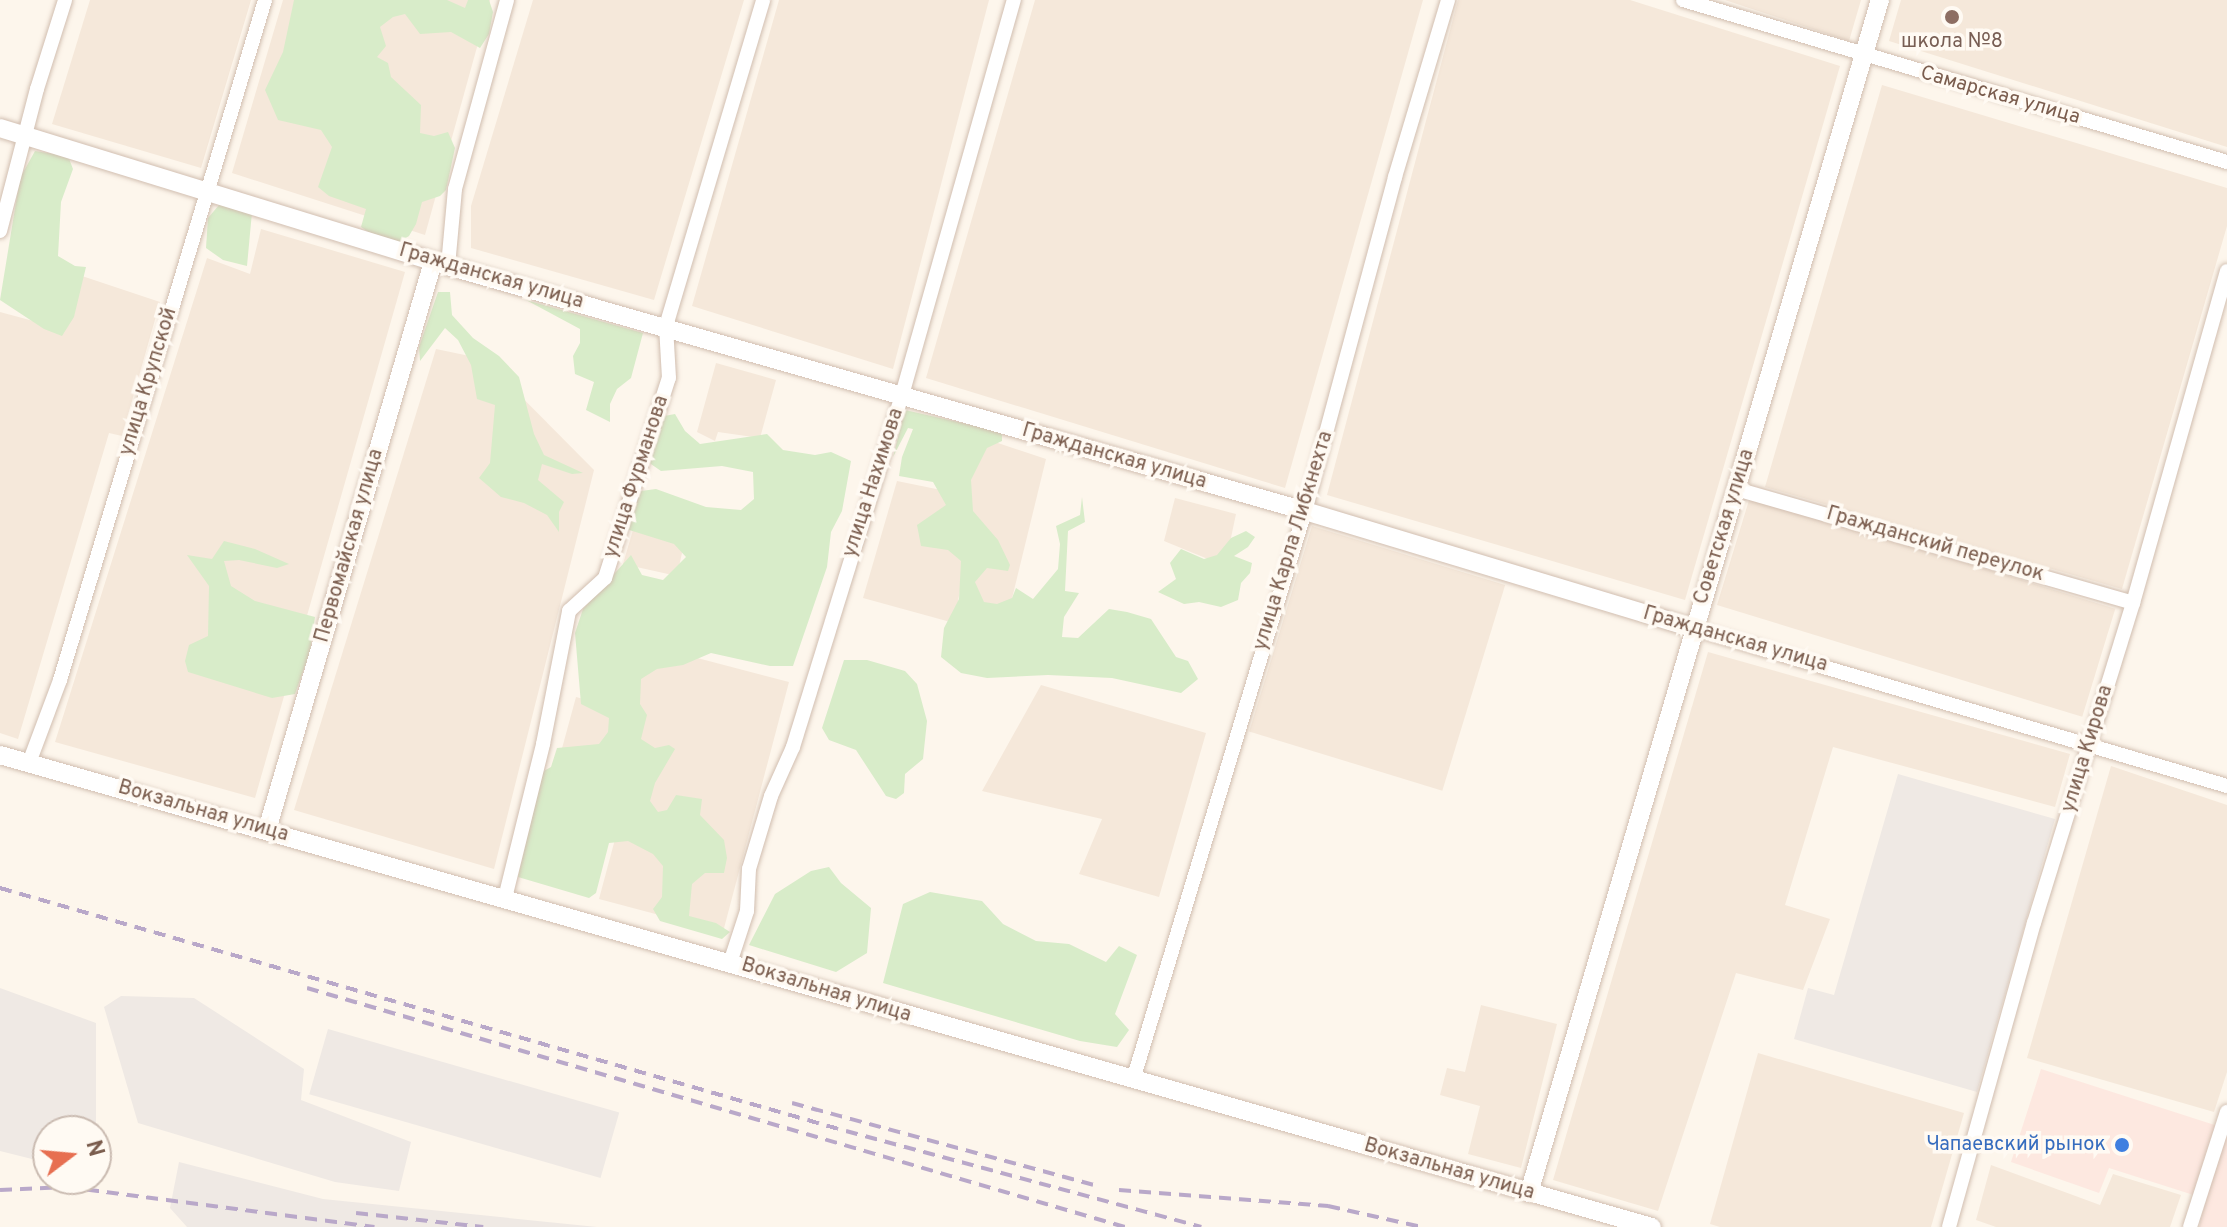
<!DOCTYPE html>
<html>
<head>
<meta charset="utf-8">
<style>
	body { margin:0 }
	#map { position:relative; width:2227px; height:1227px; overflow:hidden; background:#fdf6ec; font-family:Overpass,sans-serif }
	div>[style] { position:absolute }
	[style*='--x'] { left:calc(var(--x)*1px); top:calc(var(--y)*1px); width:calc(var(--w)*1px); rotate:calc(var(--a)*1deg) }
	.residential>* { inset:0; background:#f5e8da; transform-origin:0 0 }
	.commercial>* { inset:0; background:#fde8e0 }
	.industrial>* { inset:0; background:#efe9e4; transform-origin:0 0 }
	.green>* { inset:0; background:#d8ecc9 }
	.roads { filter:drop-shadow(0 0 2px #d1beb0) drop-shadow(0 0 2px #d1beb0) }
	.minor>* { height:14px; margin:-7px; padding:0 7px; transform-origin:7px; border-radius:7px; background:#fff }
	.tertiary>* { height:18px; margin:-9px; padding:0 9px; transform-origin:9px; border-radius:9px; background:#fff }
	.rail>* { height:4px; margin-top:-2px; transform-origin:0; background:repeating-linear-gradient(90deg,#b9a8c9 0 12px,transparent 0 20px) }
	.dots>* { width:22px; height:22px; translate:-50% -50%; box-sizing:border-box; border:4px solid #fffaf3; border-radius:50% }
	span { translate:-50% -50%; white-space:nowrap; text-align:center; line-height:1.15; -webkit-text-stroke:7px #fffaf3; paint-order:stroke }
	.education-label { font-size:20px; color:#785e54 }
	.street-label { font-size:20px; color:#7a5c4d }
	.shop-label { font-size:20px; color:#366cbe }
	.right { translate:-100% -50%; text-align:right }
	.north { position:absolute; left:32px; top:1115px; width:80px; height:80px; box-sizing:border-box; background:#fffaf3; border:2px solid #cabbb1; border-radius:50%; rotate:74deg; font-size:22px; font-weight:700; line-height:32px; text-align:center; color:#7a5c4d }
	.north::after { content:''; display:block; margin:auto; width:28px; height:36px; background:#e76f51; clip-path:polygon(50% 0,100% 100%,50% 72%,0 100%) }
</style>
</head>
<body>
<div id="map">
	<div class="residential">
		<div style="clip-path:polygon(90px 0,251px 0,201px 168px,52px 124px)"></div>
		<div style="clip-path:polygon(283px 0,490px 0,425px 235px,232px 173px)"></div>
		<div style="clip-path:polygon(533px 0,744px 0,654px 300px,471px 248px,471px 206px)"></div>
		<div style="clip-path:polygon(779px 0,989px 0,893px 369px,692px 306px)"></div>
		<div style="clip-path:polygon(1035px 0,1423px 0,1285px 488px,926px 378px)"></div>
		<div style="clip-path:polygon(1458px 0,1630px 0,1840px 66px,1685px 600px,1327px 495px)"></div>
		<div style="clip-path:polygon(1725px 0,1861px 0,1849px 41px)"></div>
		<div style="clip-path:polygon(1901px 0,2227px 0,2227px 147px,1889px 41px)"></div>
		<div style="clip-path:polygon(1882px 85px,2227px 188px,2227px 226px,2122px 589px,1765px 487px)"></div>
		<div style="clip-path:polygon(261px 229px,405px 272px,255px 798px,55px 742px,207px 258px,250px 274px)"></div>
		<div style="clip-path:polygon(82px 276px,160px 302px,122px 436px,109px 433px,18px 739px,0 733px,0 312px,63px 329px)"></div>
		<div style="clip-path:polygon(436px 349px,484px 359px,594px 470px,494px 869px,294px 810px)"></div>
		<div style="clip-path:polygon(716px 363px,776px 380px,760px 438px,718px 432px,715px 441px,697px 432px)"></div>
		<div style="clip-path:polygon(980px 437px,1046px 459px,1007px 619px,976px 609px,963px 517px)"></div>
		<div style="clip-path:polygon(897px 481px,946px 491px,965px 563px,954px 623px,863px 598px)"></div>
		<div style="left:1750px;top:497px;width:382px;height:113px;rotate:17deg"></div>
		<div style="clip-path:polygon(1175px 498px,1236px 514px,1225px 566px,1164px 541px)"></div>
		<div style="clip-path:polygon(635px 523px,685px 539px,677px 576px,623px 564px)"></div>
		<div style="left:1312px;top:526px;width:202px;height:215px;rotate:17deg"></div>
		<div style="clip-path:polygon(644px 644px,789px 682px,723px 932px,599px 899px,633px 772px,561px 752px,576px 697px,627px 711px)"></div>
		<div style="clip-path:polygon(1708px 652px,2070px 754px,2055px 807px,1833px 747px,1785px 905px,1830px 919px,1803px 990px,1736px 973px,1658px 1211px,1553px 1180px)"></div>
		<div style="clip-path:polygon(1041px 685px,1206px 733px,1159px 897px,1079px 874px,1102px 819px,982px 791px)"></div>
		<div style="clip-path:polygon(2111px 766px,2227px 805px,2227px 1072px,2214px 1112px,2027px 1058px)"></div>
		<div style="clip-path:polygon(1481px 1005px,1557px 1024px,1521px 1168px,1468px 1154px,1480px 1106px,1440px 1095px,1447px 1068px,1465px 1072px)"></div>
		<div style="clip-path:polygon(1758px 1053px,1964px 1113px,1931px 1227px,1720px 1227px,1710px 1224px)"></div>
		<div style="clip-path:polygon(1991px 1165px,2100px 1205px,2113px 1174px,2181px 1195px,2170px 1227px,1996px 1227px,1976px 1220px)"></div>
	</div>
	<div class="commercial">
		<div style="clip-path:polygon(2041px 1069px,2227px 1129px,2227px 1227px,2199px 1227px,2206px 1199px,2109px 1168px,2099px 1193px,2011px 1162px)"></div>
	</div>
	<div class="industrial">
		<div style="clip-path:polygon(1898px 774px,2055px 819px,1977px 1092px,1794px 1039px,1808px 988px,1834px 995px)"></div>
		<div style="clip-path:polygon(0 988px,96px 1023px,96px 1176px,96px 1131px,48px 1131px,48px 1163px,0 1151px)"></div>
		<div style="clip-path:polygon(121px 996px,194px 998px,304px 1069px,301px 1100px,411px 1142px,399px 1191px,335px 1182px,138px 1123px,104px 1007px)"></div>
		<div style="left:328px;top:1029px;width:303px;height:68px;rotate:16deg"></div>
		<div style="clip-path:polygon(179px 1162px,323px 1199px,597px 1227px,187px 1227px,170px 1208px)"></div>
	</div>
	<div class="green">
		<div style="clip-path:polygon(294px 0,447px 0,465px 8px,468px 0,489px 0,493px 12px,489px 34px,480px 48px,451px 32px,420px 34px,405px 14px,393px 17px,380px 27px,386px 46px,377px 57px,388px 63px,391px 77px,421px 105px,420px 133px,434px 136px,448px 132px,455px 148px,446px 190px,440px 196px,422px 202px,416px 224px,409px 236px,399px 242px,377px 238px,361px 227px,366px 209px,329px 196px,318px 187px,332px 147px,321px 130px,278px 120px,265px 90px,283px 52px)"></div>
		<div style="clip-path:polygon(35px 151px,68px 156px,73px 169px,61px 202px,58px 256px,75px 266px,86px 267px,74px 317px,62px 336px,44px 329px,0 300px,20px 178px)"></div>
		<div style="clip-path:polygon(219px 205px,237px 205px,252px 212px,247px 266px,223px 260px,206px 248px,208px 218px)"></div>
		<div style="clip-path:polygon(438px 292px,450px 292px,452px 315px,473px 338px,499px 356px,519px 377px,534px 434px,544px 455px,583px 473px,572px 474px,542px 464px,538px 480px,564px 502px,559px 512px,559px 532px,547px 515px,524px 503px,501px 497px,479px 478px,490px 463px,495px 405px,477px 399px,471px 365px,458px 340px,445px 328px,420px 361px,419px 347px)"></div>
		<div style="clip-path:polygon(526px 300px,643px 333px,631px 378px,617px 389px,610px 404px,610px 422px,586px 410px,594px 382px,575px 374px,573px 356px,580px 343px,580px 329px)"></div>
		<div style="clip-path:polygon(905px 410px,1002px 432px,1002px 441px,987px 448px,971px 480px,973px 511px,998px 540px,1010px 565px,1008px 571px,987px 568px,975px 582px,984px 602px,997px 604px,1012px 598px,1016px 588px,1033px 599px,1058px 569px,1060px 544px,1056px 526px,1080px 515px,1082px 497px,1085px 522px,1068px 531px,1065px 591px,1079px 593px,1064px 617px,1062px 637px,1078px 638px,1109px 609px,1127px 612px,1151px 619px,1176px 657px,1188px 661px,1198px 679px,1181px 693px,1112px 678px,1048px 675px,987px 678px,961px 673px,941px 657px,944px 628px,959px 599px,961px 561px,948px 550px,921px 546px,917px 525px,946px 505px,933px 482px,899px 476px,902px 457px,913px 429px,908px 428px,893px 457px)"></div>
		<div style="clip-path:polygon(675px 414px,685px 431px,700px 444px,767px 434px,783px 450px,815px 455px,831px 452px,851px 461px,842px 511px,831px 532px,827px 567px,793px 666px,770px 666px,711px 653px,683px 665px,657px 669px,641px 679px,640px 704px,647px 715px,641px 739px,655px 748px,669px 745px,675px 749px,655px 783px,650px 801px,658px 812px,667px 810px,676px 795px,702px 799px,700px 815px,724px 840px,727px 858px,724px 873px,705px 873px,692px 884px,689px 916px,716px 923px,730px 932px,722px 939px,660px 921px,653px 909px,662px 897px,663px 866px,653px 854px,628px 841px,609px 843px,596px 893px,589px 898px,518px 877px,542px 772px,551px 767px,557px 748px,599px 744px,608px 732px,609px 718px,581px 704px,575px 633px,583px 609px,631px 555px,642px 575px,663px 580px,686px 557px,674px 544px,626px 529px,641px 491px,656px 489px,706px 507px,741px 510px,754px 499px,753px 472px,722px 466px,661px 471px,648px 462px,664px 416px)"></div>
		<div style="clip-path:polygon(1246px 531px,1255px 537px,1248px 547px,1234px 556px,1252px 563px,1250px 573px,1241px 583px,1238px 600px,1221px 607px,1199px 602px,1184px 604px,1158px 592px,1176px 579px,1170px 563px,1181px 549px,1204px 559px,1217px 555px,1231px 538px)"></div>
		<div style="clip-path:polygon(224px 541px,255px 549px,289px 564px,277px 568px,239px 560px,224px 561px,231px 586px,255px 601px,315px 617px,310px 652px,295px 694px,272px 698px,188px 672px,185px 661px,189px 645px,208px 636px,209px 586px,187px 555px,212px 559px)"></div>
		<div style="clip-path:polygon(844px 660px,867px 660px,905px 671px,917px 684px,927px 721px,923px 759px,905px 774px,904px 793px,896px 799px,886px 796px,856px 750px,829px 740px,822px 728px)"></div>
		<div style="clip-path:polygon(829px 867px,841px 883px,871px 908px,867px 953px,836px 972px,749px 945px,775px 894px,811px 871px)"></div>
		<div style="clip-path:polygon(930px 892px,982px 901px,1003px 924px,1036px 941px,1069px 944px,1106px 962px,1119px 946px,1137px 955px,1115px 1014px,1129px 1030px,1117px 1047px,1080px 1041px,883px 983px,903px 904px)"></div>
	</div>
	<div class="roads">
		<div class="minor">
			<div style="--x:1683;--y:0;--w:568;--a:16.58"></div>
			<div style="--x:0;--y:231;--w:147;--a:-75.4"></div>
			<div style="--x:37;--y:89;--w:93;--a:-72.5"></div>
			<div style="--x:448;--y:266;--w:77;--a:-84.8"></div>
			<div style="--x:455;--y:189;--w:196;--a:-74.6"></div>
			<div style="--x:1736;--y:489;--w:413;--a:16"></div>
			<div style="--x:1695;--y:629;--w:555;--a:16.44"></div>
			<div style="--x:29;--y:763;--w:89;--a:-69.5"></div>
			<div style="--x:60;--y:680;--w:710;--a:-73.22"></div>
			<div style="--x:505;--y:898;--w:159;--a:-76.1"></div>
			<div style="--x:543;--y:744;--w:136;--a:-78.9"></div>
			<div style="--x:569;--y:611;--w:49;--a:-42.5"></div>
			<div style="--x:605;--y:578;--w:210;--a:-72.3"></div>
			<div style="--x:669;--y:378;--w:52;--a:-93.3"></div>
			<div style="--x:666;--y:326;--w:340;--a:-73.4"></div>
			<div style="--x:730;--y:963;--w:55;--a:-71.9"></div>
			<div style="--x:747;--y:911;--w:42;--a:-87.3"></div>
			<div style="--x:749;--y:869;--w:76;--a:-73.2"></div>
			<div style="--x:771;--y:796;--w:54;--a:-65.8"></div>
			<div style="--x:793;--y:747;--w:368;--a:-72.8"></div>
			<div style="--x:902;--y:395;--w:411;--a:-74.2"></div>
			<div style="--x:1133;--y:1080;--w:594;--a:-73.18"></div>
			<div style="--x:1305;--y:511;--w:346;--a:-74.9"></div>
			<div style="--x:1395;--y:177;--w:185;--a:-73.3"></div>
			<div style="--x:1949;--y:1227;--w:316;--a:-74.4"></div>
			<div style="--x:2034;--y:923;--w:335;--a:-72.8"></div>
			<div style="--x:2133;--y:603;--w:345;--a:-74.2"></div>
			<div style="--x:2190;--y:1227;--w:121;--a:-72.2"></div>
		</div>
		<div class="tertiary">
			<div style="--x:0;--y:128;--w:469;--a:17.1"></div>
			<div style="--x:448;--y:266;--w:891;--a:15.95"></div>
			<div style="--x:1305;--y:511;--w:407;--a:16.8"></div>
			<div style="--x:0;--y:755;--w:1718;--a:15.95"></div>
			<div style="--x:267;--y:830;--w:592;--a:-73.71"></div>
			<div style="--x:1529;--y:1193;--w:1244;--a:-73.61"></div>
		</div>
	</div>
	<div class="rail">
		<div style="--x:0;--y:888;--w:880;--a:16.03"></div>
		<div style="--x:846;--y:1131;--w:368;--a:15.1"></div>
		<div style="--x:307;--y:988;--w:852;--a:16.29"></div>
		<div style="--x:792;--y:1103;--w:312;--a:15.2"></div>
		<div style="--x:0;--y:1190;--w:67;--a:-2.6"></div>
		<div style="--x:67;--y:1187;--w:310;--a:7.4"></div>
		<div style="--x:1119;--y:1190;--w:210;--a:4.4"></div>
		<div style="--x:1328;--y:1206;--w:96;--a:12.6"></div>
		<div style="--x:356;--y:1213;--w:128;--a:6.3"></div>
	</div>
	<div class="dots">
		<div style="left:1952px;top:17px;background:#8d6e63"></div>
		<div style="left:2122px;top:1145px;background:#3f7fe0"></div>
	</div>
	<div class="education-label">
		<span style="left:1952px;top:42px">школа №8</span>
	</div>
	<div class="street-label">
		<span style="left:2000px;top:96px;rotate:16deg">Самарская улица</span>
		<span style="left:491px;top:277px;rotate:16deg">Гражданская улица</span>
		<span style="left:149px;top:382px;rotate:-73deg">улица Крупской</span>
		<span style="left:1114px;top:457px;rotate:16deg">Гражданская улица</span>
		<span style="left:637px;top:477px;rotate:-72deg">улица Фурманова</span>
		<span style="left:874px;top:483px;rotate:-72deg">улица Нахимова</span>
		<span style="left:1725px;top:527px;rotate:-73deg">Советская улица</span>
		<span style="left:1294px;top:541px;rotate:-73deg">улица Карла Либкнехта</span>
		<span style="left:1935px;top:545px;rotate:16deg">Гражданский переулок</span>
		<span style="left:350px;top:546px;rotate:-74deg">Первомайская улица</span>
		<span style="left:1735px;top:640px;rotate:16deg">Гражданская улица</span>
		<span style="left:2088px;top:749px;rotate:-73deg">улица Кирова</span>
		<span style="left:203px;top:812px;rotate:16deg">Вокзальная улица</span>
		<span style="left:826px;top:991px;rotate:17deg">Вокзальная улица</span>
		<span style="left:1449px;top:1170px;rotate:16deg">Вокзальная улица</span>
	</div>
	<div class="shop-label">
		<span class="right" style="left:2106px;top:1145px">Чапаевский рынок</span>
	</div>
	<div class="north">N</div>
</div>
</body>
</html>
